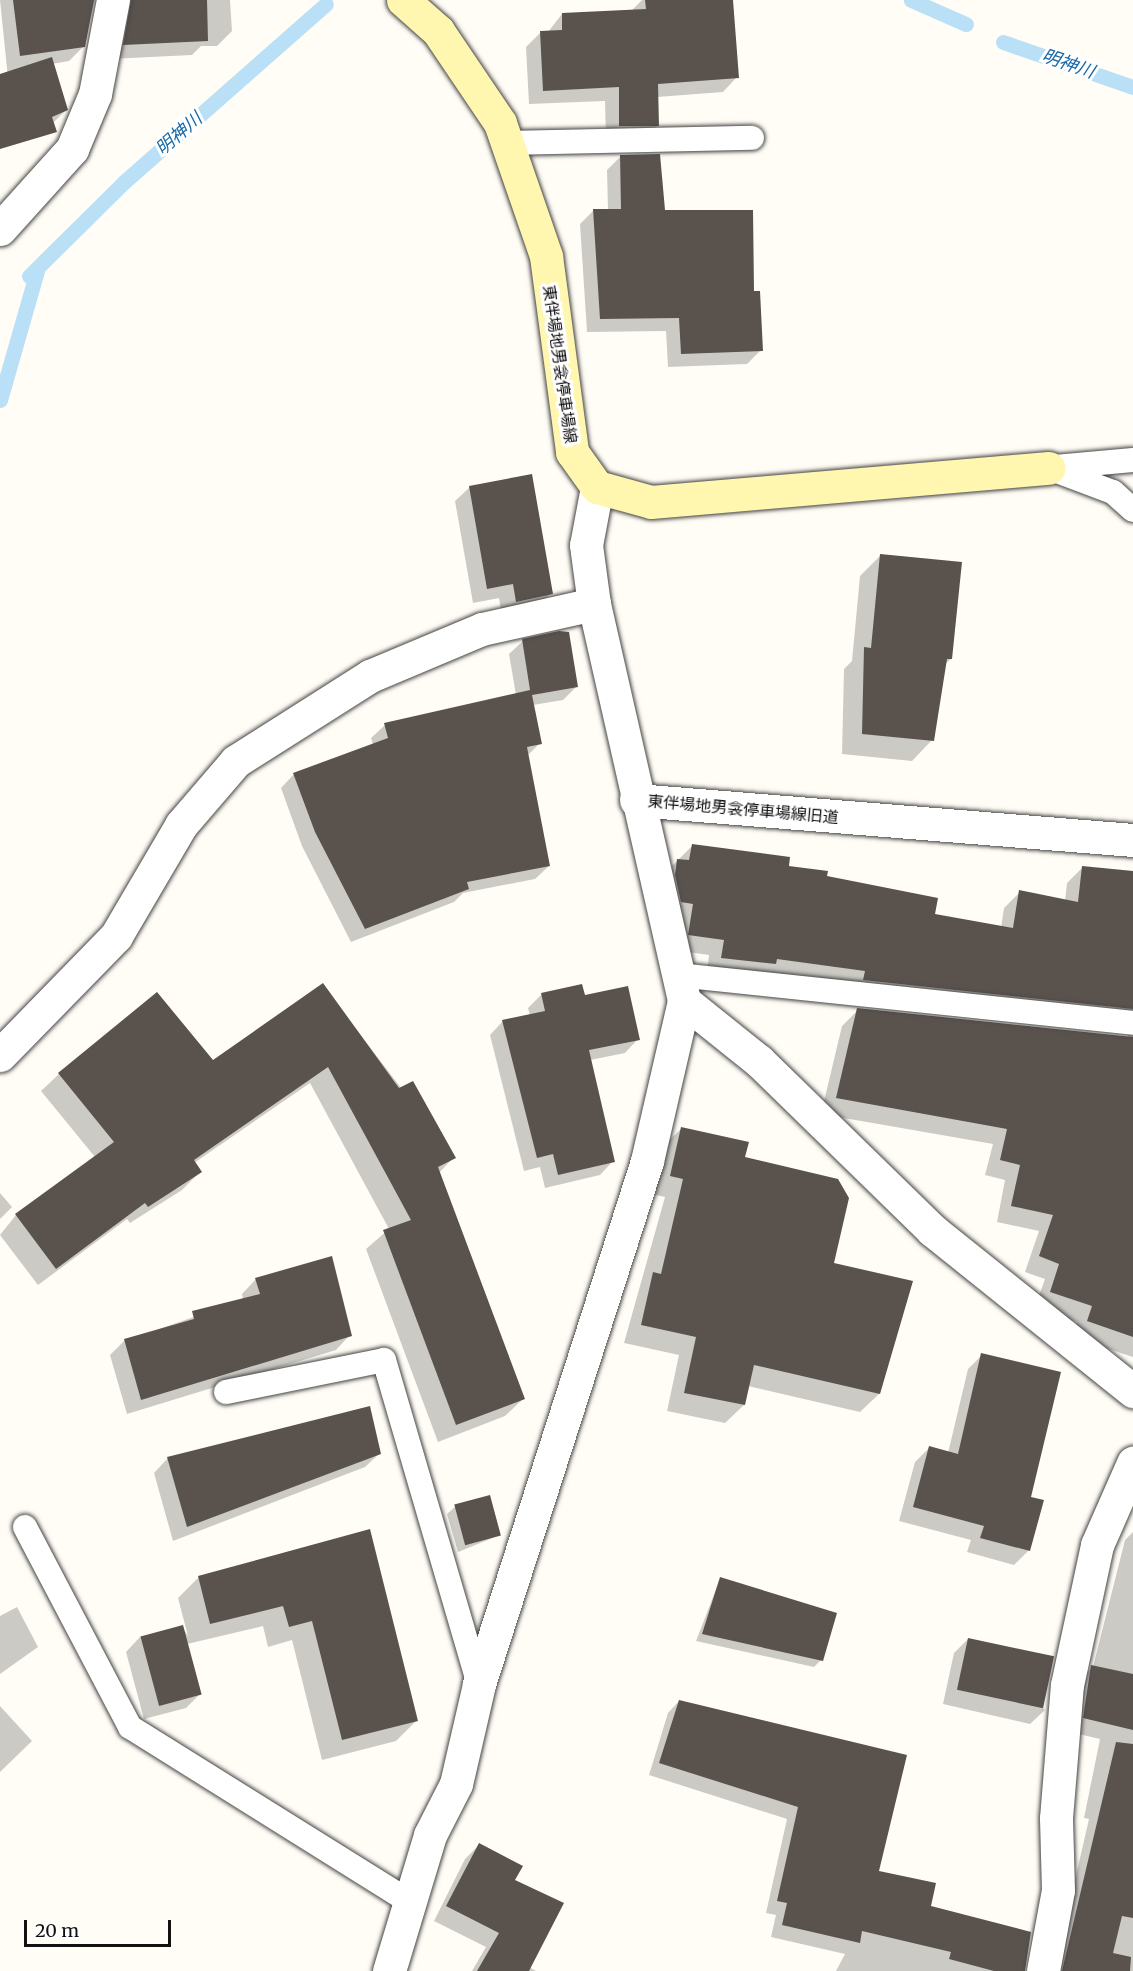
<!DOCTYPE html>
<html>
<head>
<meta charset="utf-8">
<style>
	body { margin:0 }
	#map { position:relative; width:1133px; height:1971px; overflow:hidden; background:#fffdf5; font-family:Merriweather,"Noto Sans JP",serif }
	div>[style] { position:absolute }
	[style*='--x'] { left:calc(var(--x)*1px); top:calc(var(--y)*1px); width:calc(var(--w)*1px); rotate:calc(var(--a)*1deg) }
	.shadow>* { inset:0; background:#0003 }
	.stream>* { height:15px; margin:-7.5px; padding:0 7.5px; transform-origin:7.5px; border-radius:7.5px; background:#b9e0f7 }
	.building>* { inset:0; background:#5a524d; transform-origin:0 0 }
	.roads { filter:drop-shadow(0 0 2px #444) drop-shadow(0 0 2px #444) }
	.lane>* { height:24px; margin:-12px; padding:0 12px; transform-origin:12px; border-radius:12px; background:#fff }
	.street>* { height:33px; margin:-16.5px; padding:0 16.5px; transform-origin:16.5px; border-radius:16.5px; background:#fff }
	.secondary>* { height:33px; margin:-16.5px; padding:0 16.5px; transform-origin:16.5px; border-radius:16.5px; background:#fff6b0 }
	span { translate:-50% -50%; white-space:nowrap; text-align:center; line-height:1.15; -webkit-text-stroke:6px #fff; paint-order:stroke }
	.street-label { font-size:16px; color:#111 }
	.water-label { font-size:18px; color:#1768a6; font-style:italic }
	.scale { position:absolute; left:24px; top:1920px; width:147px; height:27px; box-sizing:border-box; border:3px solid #111; border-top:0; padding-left:8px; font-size:18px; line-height:21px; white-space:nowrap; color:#111; -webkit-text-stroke:4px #fff; paint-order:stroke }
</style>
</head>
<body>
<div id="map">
	<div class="shadow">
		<div style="clip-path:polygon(0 0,95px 0,84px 46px,69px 61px,52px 64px,66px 110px,52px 124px,14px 137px)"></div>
		<div style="clip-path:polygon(113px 0,230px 0,232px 31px,217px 46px,201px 46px,192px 55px,110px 59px)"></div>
		<div style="clip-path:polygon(642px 0,731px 0,737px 77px,723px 92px,657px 97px,658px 125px,644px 139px,606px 140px,605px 101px,529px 104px,526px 47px,540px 33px,548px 32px,562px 14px,631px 11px)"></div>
		<div style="clip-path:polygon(621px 156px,663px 212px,752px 292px,761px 350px,747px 364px,668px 367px,666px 331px,587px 332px,580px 224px,593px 211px,608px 210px,607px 170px)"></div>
		<div style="clip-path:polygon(470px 487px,551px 593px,537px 608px,502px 616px,499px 598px,473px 603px,455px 501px)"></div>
		<div style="clip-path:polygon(881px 555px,951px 659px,944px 665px,932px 740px,912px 761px,842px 754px,844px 669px,852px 661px,860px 576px)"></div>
		<div style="clip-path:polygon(523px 641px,576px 687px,563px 700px,533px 705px,540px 743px,527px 756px,549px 866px,535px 879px,463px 893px,454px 902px,351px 942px,302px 846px,281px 788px,294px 774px,373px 745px,371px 738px,385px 725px,516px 695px,509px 654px)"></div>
		<div style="clip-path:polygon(692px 846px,826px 878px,933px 915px,1001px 928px,1004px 908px,1020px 892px,1065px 901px,1067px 883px,1082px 868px,1133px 873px,1133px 1357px,1072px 1337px,1077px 1322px,1035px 1307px,1045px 1279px,1025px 1272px,1039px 1231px,997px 1222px,1005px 1180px,985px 1175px,993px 1144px,821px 1114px,842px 1026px,858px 1010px,1128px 1038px,1127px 1027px,707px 973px,709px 955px,674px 950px,662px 876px)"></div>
		<div style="clip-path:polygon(323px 986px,454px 1157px,439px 1173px,523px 1399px,505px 1416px,438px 1442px,366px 1249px,389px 1229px,310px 1083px,194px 1163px,200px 1172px,182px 1190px,130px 1223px,127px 1219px,38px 1285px,0 1235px,16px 1215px,95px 1157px,41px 1091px,59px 1074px,212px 1062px)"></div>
		<div style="clip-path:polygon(581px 986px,583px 997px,638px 1039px,625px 1053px,590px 1060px,613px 1161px,600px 1175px,545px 1188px,540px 1167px,524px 1171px,490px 1035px,503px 1021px,530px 1016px,528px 1008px,541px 995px)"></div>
		<div style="clip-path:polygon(682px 1128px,744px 1159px,833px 1264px,879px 1394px,860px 1412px,748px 1386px,744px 1405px,725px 1423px,667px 1411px,679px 1355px,624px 1343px,665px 1197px,652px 1194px,663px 1146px)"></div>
		<div style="clip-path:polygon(0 1193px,12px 1207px,0 1219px)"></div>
		<div style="clip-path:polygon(256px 1279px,350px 1335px,336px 1350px,127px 1414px,110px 1355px,124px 1341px,243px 1300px,242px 1294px)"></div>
		<div style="clip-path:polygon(982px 1355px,1029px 1498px,1029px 1550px,1014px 1565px,967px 1552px,971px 1540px,899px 1521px,915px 1462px,929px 1448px,948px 1453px,968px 1369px)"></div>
		<div style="clip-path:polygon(380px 1453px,365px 1467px,173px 1541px,154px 1473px,168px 1458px)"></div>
		<div style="clip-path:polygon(455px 1507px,500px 1535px,458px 1552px,447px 1514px)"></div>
		<div style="clip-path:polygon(369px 1530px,417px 1720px,396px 1741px,322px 1760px,292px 1640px,268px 1647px,263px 1626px,187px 1644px,200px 1694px,186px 1708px,144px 1719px,126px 1652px,140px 1637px,182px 1626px,188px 1636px,178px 1598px,199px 1577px)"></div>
		<div style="clip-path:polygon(1133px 1532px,1133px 1971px,1054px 1971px,1089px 1819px,1084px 1818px,1100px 1739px,1070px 1732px,1077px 1681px,1093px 1667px,1125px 1540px)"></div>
		<div style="clip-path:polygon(720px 1579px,821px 1660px,814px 1667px,696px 1641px)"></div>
		<div style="clip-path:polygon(17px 1607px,38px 1647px,0 1674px,0 1616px)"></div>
		<div style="clip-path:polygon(968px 1639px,1045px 1710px,1030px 1724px,943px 1704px,954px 1653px)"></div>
		<div style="clip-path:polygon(679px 1701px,877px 1872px,1024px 1971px,836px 1971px,845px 1954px,771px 1937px,776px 1915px,766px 1913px,787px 1819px,649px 1775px,668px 1713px)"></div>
		<div style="clip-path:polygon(0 1706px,32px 1741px,0 1772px)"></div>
		<div style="clip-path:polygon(479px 1845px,513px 1880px,529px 1967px,536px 1971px,472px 1971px,486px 1947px,434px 1921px,465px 1859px)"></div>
	</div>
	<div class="stream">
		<div style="--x:911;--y:0;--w:60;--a:23.6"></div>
		<div style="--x:1003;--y:42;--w:138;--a:19.1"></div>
		<div style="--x:29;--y:276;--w:134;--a:-44.7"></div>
		<div style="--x:124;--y:182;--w:269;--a:-41.4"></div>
		<div style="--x:0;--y:400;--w:134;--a:-74"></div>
	</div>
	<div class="building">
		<div style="clip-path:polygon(13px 0,94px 0,85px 47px,20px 56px)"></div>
		<div style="clip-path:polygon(131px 0,207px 0,208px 41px,123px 45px)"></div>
		<div style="clip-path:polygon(645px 0,733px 0,739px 78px,658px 84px,659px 126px,619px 126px,619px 87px,543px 91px,540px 31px,562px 30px,562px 13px,646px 9px)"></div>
		<div style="clip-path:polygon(52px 57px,68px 110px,52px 117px,57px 132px,0 149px,0 74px)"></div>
		<div style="clip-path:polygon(660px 154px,665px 210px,753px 210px,754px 291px,760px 291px,763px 351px,681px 354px,679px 318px,600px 319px,593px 209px,621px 209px,620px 155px)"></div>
		<div style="clip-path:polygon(532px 474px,553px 594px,516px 602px,513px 584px,487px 589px,469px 486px)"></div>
		<div style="clip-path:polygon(880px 554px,962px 562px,952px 659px,947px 659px,934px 741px,862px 734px,864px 647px,871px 648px)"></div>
		<div style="clip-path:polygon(559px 631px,569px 632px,578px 687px,532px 695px,542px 744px,527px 747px,550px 866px,467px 882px,469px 889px,365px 929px,315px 832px,293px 773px,388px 738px,384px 723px,530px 690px,522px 639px)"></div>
		<div style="clip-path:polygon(692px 844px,790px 857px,789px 866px,828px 871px,827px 876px,938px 898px,935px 914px,1013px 928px,1019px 890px,1078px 902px,1082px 866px,1133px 871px,1133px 1009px,863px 980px,865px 971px,777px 959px,776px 964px,721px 958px,724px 940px,688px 935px,693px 904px,681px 902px,675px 875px,677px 859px,689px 860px)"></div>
		<div style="clip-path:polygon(323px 983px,399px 1088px,413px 1081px,456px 1158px,438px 1167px,525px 1399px,456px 1425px,383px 1230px,411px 1220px,328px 1067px,194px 1160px,202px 1172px,148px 1207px,145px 1203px,56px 1269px,15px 1214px,114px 1142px,58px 1073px,157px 992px,213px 1060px)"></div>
		<div style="clip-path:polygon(582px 984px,585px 995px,628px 986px,640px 1040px,589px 1050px,615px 1162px,558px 1175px,553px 1154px,537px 1158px,502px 1020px,545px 1011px,541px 993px)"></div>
		<div style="clip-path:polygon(857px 1008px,1133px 1037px,1133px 1337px,1087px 1321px,1092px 1306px,1050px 1292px,1059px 1264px,1039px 1256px,1053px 1215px,1011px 1206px,1020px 1165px,1000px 1160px,1007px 1129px,836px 1098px)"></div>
		<div style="clip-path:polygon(681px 1127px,749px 1142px,745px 1157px,838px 1179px,849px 1198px,834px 1263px,913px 1281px,880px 1394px,754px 1365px,745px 1405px,684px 1393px,696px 1337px,641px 1325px,653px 1272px,661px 1274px,683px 1179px,670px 1176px)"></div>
		<div style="clip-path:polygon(332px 1256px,352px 1336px,141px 1400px,124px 1339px,194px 1319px,192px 1311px,260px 1294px,255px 1278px)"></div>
		<div style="clip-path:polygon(981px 1353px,1061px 1372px,1031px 1497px,1044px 1500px,1030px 1551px,980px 1538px,984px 1526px,913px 1507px,929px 1446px,958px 1454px)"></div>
		<div style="clip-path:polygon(370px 1406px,381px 1454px,187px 1527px,167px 1457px)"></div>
		<div style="left:490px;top:1495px;width:42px;height:37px;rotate:75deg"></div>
		<div style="clip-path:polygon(370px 1529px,418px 1721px,342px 1740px,312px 1621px,289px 1627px,283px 1606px,210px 1624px,198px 1576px)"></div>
		<div style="clip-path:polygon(720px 1577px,837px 1613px,823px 1661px,702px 1634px)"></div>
		<div style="left:183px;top:1625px;width:72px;height:44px;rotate:75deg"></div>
		<div style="left:968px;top:1638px;width:88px;height:53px;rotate:12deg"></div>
		<div style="clip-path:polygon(1091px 1665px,1133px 1674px,1133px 1730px,1083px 1718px)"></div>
		<div style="clip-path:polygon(679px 1700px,907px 1755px,879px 1871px,936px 1883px,931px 1906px,1031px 1932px,1025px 1971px,994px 1971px,949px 1959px,951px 1952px,862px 1931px,860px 1943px,782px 1925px,787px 1903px,777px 1901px,798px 1807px,659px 1763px)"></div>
		<div style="clip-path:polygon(1116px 1742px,1133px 1744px,1133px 1918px,1122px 1916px,1113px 1953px,1131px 1957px,1130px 1971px,1062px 1971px)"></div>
		<div style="clip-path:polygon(479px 1843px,523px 1866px,515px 1880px,564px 1903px,529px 1971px,477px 1971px,499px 1933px,446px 1906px)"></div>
	</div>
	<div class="roads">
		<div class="lane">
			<div style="--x:507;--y:143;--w:245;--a:-1.2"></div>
			<div style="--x:1055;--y:467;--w:78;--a:-5.1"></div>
			<div style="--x:1049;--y:468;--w:68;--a:20.6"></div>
			<div style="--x:1113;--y:492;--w:27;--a:42"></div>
			<div style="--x:678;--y:975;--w:458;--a:6"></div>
			<div style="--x:226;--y:1392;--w:161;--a:-11.4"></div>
			<div style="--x:384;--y:1360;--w:338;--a:73.7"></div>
			<div style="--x:25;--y:1527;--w:226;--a:62.3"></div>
			<div style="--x:130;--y:1727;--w:330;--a:32"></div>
		</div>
		<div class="street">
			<div style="--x:0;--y:229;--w:108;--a:-48"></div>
			<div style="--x:72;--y:149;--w:60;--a:-67.3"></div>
			<div style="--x:95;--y:94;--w:96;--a:-79.2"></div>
			<div style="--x:597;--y:487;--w:59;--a:100.7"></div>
			<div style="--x:586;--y:545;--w:60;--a:82.3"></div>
			<div style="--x:594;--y:604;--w:407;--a:77.2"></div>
			<div style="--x:684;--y:1001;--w:96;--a:38.7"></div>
			<div style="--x:759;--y:1061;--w:242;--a:44.3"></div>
			<div style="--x:932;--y:1230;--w:258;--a:38.7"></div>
			<div style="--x:636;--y:800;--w:499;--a:4.6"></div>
			<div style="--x:0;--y:1055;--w:166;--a:-45.7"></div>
			<div style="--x:116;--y:936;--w:129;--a:-59.6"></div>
			<div style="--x:181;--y:825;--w:84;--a:-49.3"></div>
			<div style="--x:236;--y:761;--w:159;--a:-32.4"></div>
			<div style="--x:370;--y:676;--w:121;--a:-22.8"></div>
			<div style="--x:482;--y:629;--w:115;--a:-12.6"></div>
			<div style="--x:389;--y:1971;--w:142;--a:-73.2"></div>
			<div style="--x:430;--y:1835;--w:57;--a:-63"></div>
			<div style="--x:456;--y:1784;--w:103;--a:-77"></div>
			<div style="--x:479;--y:1684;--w:549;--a:-72.19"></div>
			<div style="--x:647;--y:1161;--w:164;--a:-77"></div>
			<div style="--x:1043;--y:1971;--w:82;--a:-79.5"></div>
			<div style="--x:1058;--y:1890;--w:72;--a:-91.6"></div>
			<div style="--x:1056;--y:1818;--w:133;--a:-85.3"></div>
			<div style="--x:1067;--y:1685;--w:143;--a:-77.9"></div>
			<div style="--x:1097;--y:1545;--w:90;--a:-66.3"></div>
		</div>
		<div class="secondary">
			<div style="--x:403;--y:0;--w:47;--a:41.5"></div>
			<div style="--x:438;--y:31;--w:111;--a:56"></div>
			<div style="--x:500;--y:123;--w:141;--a:70.9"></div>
			<div style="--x:546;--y:256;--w:198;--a:82.4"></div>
			<div style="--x:572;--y:452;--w:43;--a:54.5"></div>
			<div style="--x:597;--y:487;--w:56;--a:15.5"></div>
			<div style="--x:651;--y:502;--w:399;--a:-4.9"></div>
		</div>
	</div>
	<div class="street-label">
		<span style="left:560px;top:364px;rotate:82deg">東伴場地男衾停車場線</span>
		<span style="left:743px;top:809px;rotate:5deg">東伴場地男衾停車場線旧道</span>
	</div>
	<div class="water-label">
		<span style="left:1068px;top:64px;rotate:19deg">明神川</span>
		<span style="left:179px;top:134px;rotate:-41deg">明神川</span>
	</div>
	<div class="scale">20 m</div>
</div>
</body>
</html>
